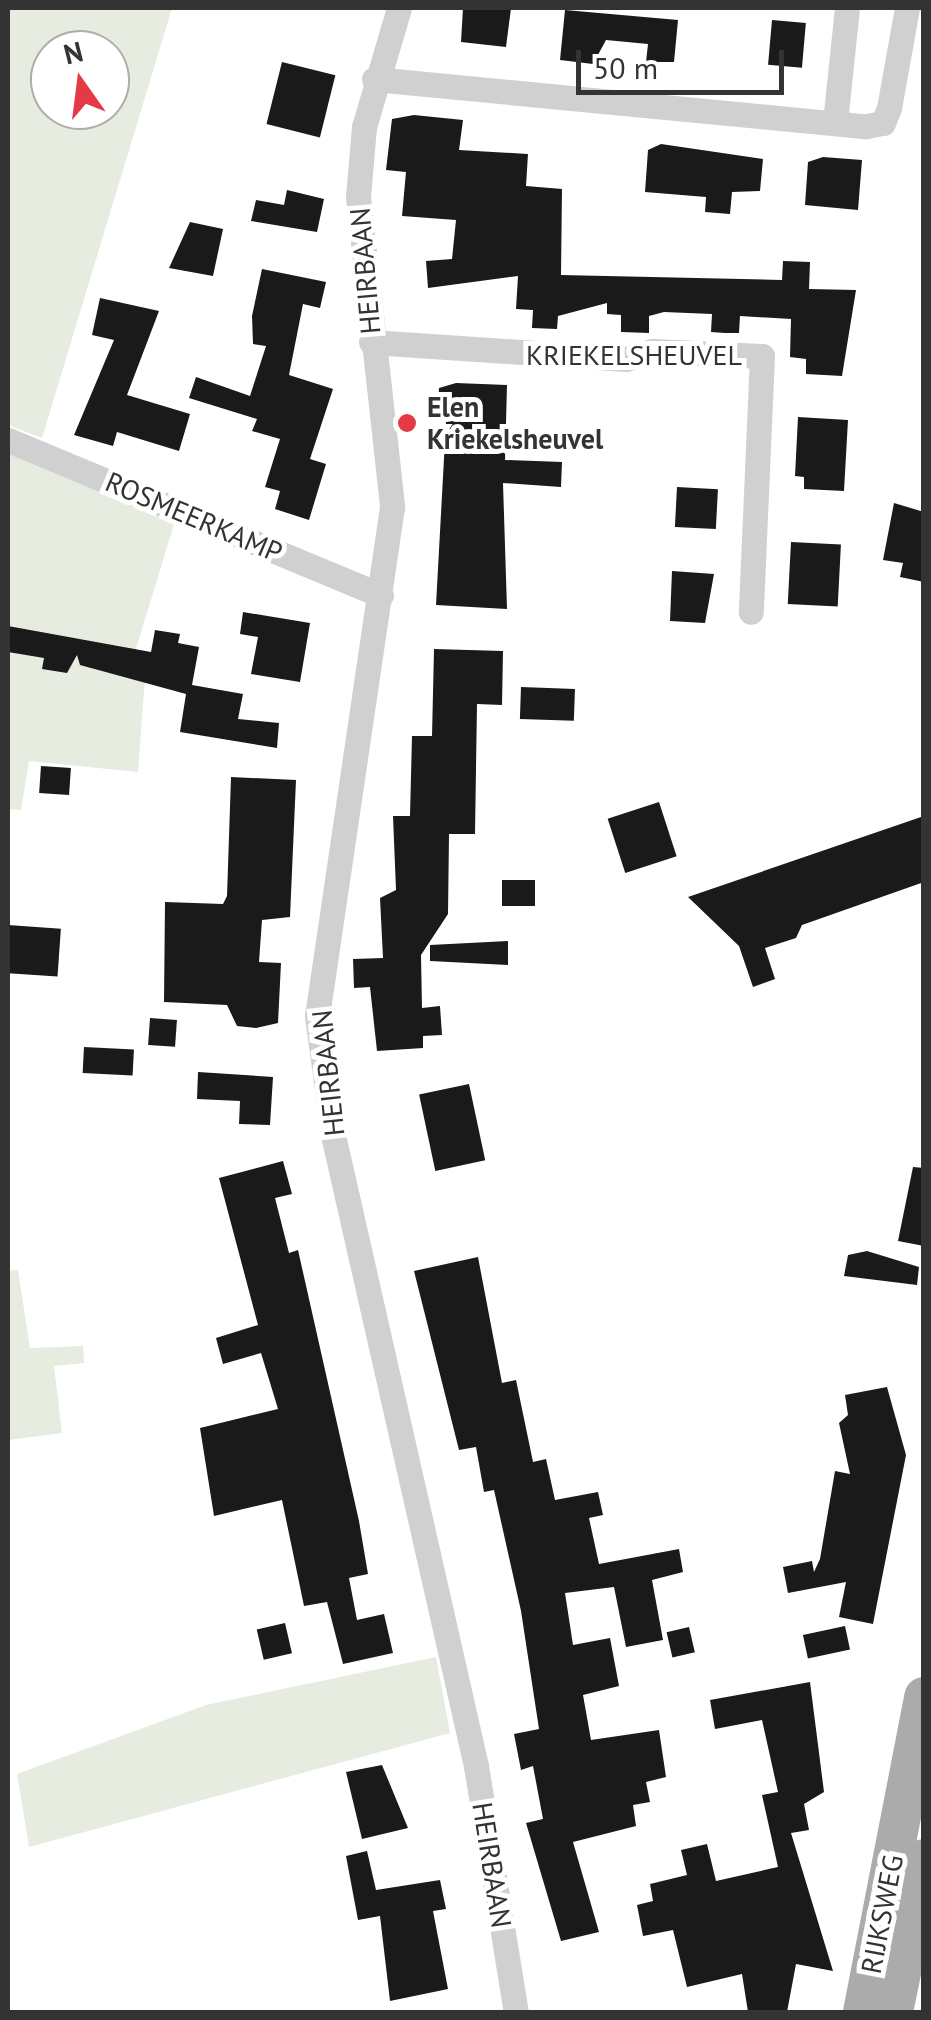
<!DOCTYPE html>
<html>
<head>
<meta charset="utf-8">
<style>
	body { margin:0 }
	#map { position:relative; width:931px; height:2020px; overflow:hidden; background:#fff; font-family:"PT Sans",sans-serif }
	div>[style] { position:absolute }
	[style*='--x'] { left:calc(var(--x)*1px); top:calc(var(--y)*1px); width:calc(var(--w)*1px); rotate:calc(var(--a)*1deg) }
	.green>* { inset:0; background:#e6ecdf }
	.building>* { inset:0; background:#1a1a1a; transform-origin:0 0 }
	.street>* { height:25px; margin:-12.5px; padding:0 12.5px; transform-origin:12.5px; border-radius:12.5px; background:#d0d0d0 }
	.primary>* { height:40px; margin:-20px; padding:0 20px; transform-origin:20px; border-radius:20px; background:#ababab }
	.dots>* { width:28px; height:28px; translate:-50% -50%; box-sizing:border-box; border:5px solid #fff; border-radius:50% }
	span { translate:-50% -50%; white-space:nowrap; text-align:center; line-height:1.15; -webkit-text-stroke:10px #fff; paint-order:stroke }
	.street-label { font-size:28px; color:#333 }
	.poi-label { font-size:28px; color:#333; font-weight:700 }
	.left { translate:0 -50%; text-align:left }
	.frame { position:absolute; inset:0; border:10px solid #333; pointer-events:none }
	.north { position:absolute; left:30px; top:30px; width:100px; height:100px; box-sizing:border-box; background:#fff; border:2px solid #adadad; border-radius:50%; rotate:346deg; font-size:28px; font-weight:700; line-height:40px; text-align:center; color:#333 }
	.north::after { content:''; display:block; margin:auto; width:35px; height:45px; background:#e63946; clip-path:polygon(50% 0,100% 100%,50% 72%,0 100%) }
	.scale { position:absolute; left:576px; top:50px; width:208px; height:45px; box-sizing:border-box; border:5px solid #333; border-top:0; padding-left:12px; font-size:30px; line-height:35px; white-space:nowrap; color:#333; -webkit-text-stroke:8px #fff; paint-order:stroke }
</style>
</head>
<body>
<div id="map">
	<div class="green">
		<div style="clip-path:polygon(evenodd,8px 8px,172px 8px,42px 438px,8px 425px,8px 8px,50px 50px,110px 50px,110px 110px,50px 110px,50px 50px)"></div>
		<div style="clip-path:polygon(8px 452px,175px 521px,128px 675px,145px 678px,138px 772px,29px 761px,21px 810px,8px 809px)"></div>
		<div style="clip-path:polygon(18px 1270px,30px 1348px,83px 1346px,84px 1363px,54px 1366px,62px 1433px,8px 1440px,8px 1271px)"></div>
		<div style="clip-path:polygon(436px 1657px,450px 1733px,29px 1847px,17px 1774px,206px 1705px)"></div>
	</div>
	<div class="building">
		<div style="clip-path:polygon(463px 8px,511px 8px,506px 47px,461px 42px)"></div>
		<div style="clip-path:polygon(565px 10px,678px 20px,674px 62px,646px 62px,648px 44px,606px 40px,593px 64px,560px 60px)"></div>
		<div style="left:772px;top:20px;width:34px;height:45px;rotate:5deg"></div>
		<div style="left:282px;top:62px;width:55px;height:64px;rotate:14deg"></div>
		<div style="clip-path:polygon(414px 115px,463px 120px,459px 150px,528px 154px,526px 186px,562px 189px,561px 275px,782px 280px,783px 261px,810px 262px,809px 289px,856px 290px,842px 376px,806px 374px,806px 359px,790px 357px,791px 319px,740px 316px,739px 333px,725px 333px,711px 332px,712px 314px,664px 312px,649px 316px,649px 333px,621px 332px,621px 315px,607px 314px,607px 303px,558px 316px,557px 329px,532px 328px,533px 310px,516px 309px,518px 276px,428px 288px,426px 261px,452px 259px,456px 220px,402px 216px,406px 172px,386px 170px,392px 119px)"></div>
		<div style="clip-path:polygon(661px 144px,763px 159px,760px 191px,732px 192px,730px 214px,705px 212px,706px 197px,645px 192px,648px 150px)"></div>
		<div style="clip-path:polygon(823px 157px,862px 160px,858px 210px,805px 205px,808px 162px)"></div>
		<div style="clip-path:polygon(287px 190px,324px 199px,317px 232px,251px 221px,256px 200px,284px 205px)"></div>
		<div style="clip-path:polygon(190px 222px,223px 229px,213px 276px,169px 268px)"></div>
		<div style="clip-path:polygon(262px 269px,326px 282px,320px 308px,303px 304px,289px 375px,333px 389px,310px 459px,326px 464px,309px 520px,275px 509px,280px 491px,265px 487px,280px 439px,252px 431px,257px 419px,189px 398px,196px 377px,250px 396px,266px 346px,253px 344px,252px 316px)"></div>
		<div style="clip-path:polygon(100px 298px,159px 311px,127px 395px,190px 414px,179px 451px,117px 432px,113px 446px,74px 435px,114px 340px,92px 335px)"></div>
		<div style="clip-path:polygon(456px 383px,507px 385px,505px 460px,562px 462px,561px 487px,503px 483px,507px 609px,436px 605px,446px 422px,437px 422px,439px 388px)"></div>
		<div style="clip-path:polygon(798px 417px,848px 420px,844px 491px,804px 489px,804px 477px,795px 476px)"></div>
		<div style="left:677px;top:487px;width:41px;height:40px;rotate:3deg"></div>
		<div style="clip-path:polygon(894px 503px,924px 512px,924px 582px,900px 577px,903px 563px,883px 560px)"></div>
		<div style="left:791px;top:542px;width:50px;height:62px;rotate:3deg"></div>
		<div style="clip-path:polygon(672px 571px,714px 574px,705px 623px,670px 621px)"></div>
		<div style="clip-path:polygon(243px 612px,310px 623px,300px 682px,251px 674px,258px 637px,240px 634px)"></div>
		<div style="clip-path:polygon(8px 626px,151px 652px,155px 630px,180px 634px,178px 643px,199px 647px,192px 685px,243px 694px,238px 719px,279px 723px,277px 748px,180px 732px,186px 694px,80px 665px,77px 655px,67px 673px,42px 669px,44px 658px,8px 652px)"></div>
		<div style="clip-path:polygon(434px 649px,503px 651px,502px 705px,477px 704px,475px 834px,449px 834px,448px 914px,421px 955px,422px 1008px,440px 1006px,442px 1035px,423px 1036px,423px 1048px,377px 1051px,370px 987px,354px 988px,353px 959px,383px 958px,380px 898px,396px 890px,393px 816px,410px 816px,412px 736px,432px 736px)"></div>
		<div style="left:521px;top:687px;width:54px;height:32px;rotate:2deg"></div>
		<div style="left:41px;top:766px;width:30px;height:27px;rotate:4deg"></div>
		<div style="clip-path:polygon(231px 777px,296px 780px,290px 917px,262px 920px,259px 962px,281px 963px,278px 1023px,256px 1028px,237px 1026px,227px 1005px,164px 1002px,165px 902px,223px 904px,227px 896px)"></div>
		<div style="left:659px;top:802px;width:57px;height:54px;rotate:72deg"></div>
		<div style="clip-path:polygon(924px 816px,924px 882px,802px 925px,796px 938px,765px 948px,775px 979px,753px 987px,739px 946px,688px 897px)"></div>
		<div style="left:535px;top:880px;width:26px;height:33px;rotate:90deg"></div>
		<div style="left:8px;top:925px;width:53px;height:48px;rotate:4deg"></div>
		<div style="clip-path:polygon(508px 941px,508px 965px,430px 961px,430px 945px)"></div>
		<div style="left:150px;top:1018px;width:27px;height:27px;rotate:4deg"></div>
		<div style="left:84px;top:1047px;width:50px;height:26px;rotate:3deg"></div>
		<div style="clip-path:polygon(198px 1072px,273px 1077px,270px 1125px,239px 1124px,240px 1101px,197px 1099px)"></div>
		<div style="left:469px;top:1084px;width:78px;height:51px;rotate:78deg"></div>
		<div style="clip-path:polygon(283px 1161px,292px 1194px,275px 1198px,289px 1253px,298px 1250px,359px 1521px,368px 1574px,349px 1578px,357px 1620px,384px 1614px,393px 1653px,343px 1664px,327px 1602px,304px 1606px,282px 1500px,214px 1516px,200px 1428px,278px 1409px,261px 1353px,223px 1364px,216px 1338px,258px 1325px,219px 1178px)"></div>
		<div style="clip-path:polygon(913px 1167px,924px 1168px,924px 1246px,898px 1241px)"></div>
		<div style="clip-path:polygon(867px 1251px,919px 1267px,917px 1285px,844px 1276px,848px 1255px)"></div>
		<div style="clip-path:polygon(478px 1257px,502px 1383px,516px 1380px,533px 1462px,546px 1459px,555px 1500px,598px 1492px,603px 1515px,589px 1518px,599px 1564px,679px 1549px,683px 1572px,652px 1580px,663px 1640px,626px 1647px,614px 1587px,565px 1593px,573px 1645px,610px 1638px,619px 1686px,583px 1695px,591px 1740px,659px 1730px,666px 1777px,646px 1782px,650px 1802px,633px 1805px,636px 1826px,573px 1842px,599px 1932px,561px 1941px,526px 1823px,543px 1819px,533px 1766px,521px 1770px,514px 1734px,539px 1729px,521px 1611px,494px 1490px,484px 1492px,476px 1447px,459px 1450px,414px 1271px)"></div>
		<div style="clip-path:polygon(887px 1387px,906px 1455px,873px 1624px,839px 1617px,846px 1582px,788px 1593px,783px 1567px,812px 1561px,814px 1572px,820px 1559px,835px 1471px,850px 1474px,839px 1423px,848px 1415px,845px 1395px)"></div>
		<div style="left:285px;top:1623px;width:31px;height:29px;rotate:77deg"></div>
		<div style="left:845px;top:1626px;width:24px;height:43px;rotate:78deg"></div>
		<div style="left:689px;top:1627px;width:26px;height:23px;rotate:77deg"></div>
		<div style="clip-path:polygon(810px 1682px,824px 1792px,804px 1804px,809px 1830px,791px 1833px,833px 1971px,796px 1964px,787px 2012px,748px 2012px,742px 1974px,687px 1987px,673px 1930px,643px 1936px,637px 1905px,653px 1901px,650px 1884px,687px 1875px,681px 1850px,707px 1844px,716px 1881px,778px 1867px,762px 1795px,778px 1792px,762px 1720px,715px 1729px,710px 1700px)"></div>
		<div style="clip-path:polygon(382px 1765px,408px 1828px,362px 1839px,346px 1772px)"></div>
		<div style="clip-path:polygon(367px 1851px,376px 1890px,440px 1880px,446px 1909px,433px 1911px,448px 1989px,390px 2001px,380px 1916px,358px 1920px,346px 1856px)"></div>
	</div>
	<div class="street">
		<div style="--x:399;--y:8;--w:124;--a:106.4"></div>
		<div style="--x:364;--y:127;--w:70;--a:94.9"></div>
		<div style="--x:358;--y:197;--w:312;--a:83.7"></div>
		<div style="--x:392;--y:507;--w:514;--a:98.38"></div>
		<div style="--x:317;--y:1016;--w:120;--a:82.3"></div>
		<div style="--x:333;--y:1135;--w:647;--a:77.23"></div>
		<div style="--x:476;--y:1766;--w:249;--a:80.8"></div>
		<div style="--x:374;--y:79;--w:494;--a:5.5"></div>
		<div style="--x:866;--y:126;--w:17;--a:-10"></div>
		<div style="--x:883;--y:123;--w:16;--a:-68"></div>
		<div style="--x:889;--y:108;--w:102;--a:-79.8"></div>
		<div style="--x:835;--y:122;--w:115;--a:-84"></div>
		<div style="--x:371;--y:342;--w:256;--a:3.8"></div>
		<div style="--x:626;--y:359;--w:28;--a:-17"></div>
		<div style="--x:653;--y:351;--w:109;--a:2.6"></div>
		<div style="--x:762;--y:356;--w:256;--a:92.5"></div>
		<div style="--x:8;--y:440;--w:404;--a:22.6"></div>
	</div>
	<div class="primary">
		<div style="--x:863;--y:2012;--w:321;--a:-79"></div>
		<div style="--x:893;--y:2012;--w:156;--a:-78.5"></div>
	</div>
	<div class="dots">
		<div style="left:407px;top:423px;background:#e63946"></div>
	</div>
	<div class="street-label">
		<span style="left:365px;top:271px;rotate:-95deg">HEIRBAAN</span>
		<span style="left:634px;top:355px">KRIEKELSHEUVEL</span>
		<span style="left:194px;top:517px;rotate:23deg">ROSMEERKAMP</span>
		<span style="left:328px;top:1073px;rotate:-96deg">HEIRBAAN</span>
		<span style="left:492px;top:1865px;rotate:81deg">HEIRBAAN</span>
		<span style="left:882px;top:1914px;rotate:-79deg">RIJKSWEG</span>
	</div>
	<div class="poi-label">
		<span class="left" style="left:427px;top:423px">Elen<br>Kriekelsheuvel</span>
	</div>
	<div class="frame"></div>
	<div class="north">N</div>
	<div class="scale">50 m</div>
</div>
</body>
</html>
